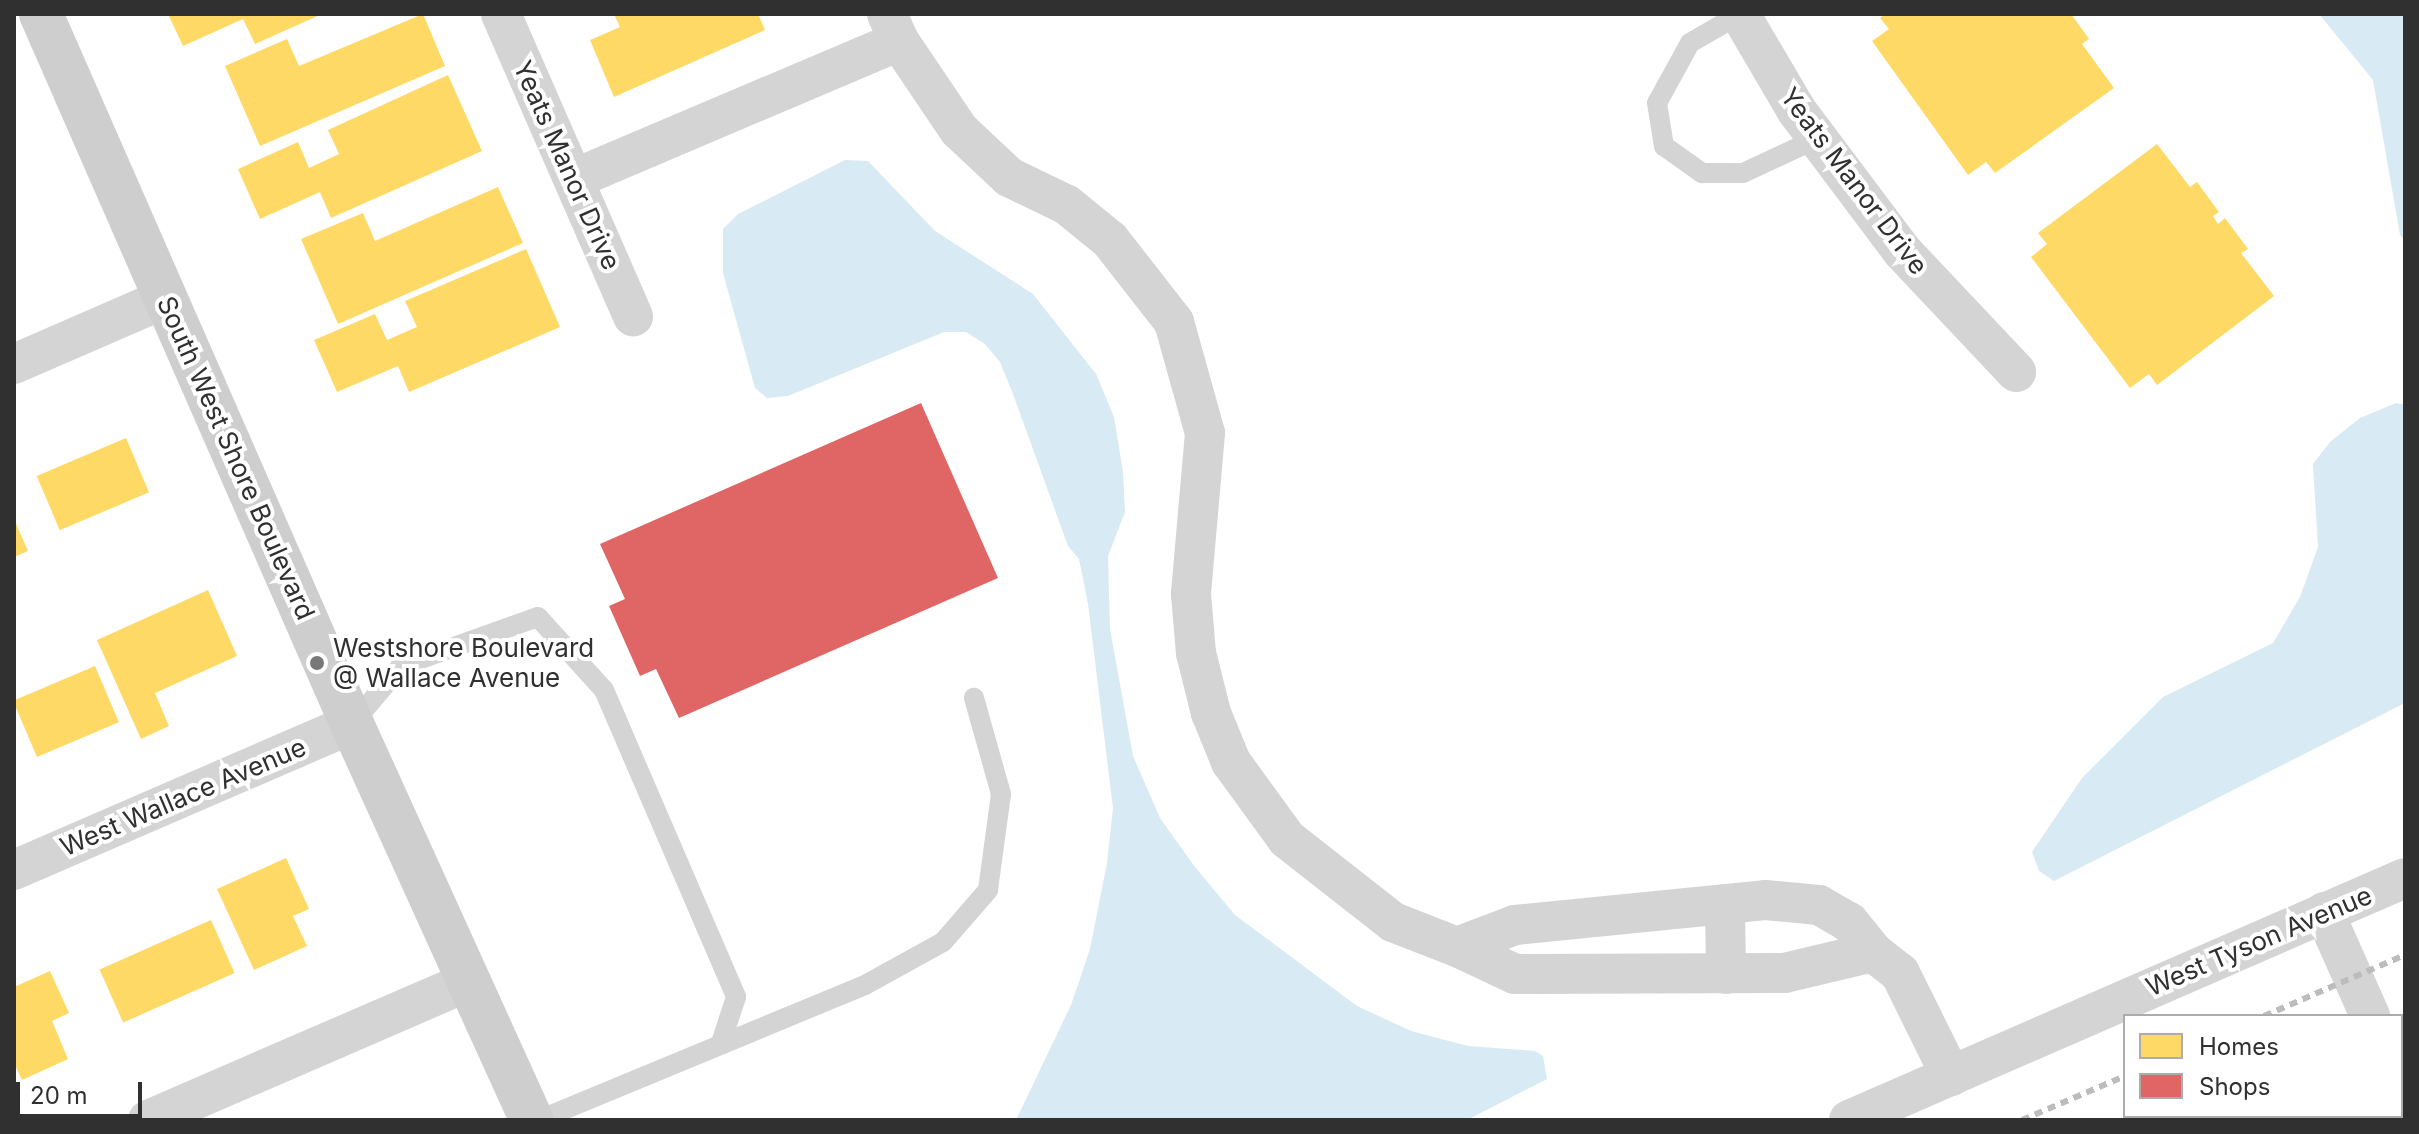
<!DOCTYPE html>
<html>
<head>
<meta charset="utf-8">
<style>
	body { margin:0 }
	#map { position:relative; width:2419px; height:1134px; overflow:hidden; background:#fff; font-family:Inter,sans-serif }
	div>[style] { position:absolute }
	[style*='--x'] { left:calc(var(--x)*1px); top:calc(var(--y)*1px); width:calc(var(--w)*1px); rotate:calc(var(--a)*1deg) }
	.water>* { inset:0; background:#d8eaf3 }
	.homes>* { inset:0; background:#ffd966; transform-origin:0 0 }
	.shops>* { inset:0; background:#e06666 }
	.lane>* { height:20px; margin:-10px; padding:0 10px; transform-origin:10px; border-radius:10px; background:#d4d4d4 }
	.street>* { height:40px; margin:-20px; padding:0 20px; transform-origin:20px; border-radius:20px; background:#d4d4d4 }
	.secondary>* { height:44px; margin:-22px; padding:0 22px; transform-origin:22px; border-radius:22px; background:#cecece }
	.rail>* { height:6px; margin-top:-3px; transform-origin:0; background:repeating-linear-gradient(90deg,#bcbcbc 0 8px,transparent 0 14px) }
	.dots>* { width:22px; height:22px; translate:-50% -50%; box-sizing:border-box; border:4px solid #fff; border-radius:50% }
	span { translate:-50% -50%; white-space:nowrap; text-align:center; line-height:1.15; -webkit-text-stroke:8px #fff; paint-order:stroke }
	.street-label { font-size:26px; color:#303030 }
	.poi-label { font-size:26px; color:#303030 }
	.left { translate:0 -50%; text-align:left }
	.frame { position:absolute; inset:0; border:16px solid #303030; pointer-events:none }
	.legend { position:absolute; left:2123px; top:1014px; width:280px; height:104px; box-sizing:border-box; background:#fff; border:2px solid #acacac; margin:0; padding:10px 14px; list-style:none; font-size:24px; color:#303030 }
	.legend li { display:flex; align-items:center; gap:16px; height:40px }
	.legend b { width:40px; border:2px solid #acacac }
	.scale { position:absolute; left:16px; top:1082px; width:126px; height:36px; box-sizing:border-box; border:4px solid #303030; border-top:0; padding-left:10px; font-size:24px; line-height:28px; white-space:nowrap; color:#303030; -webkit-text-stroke:6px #fff; paint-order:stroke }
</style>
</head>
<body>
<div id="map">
	<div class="water">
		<div style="clip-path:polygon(2319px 14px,2405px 14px,2405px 240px,2400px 235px,2373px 80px)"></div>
		<div style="clip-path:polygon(845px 160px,868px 161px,935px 231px,1033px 294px,1096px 374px,1114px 417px,1123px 472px,1125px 512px,1108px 556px,1110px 629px,1133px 756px,1160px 818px,1195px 867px,1235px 915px,1357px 1006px,1411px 1031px,1468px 1046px,1535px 1051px,1543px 1056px,1547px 1079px,1467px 1120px,1016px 1120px,1071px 1005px,1090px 949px,1107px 863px,1113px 808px,1088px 604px,1079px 559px,1068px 546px,1013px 394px,1000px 362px,985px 344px,966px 332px,944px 332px,788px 396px,767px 398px,755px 388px,723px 273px,723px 229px,738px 214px)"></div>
		<div style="clip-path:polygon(2396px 403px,2405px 405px,2405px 703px,2054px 881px,2039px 871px,2032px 852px,2082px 778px,2163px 697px,2273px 643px,2300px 597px,2318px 547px,2313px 464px,2330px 442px,2360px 418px)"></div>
	</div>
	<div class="homes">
		<div style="clip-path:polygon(168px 14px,322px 14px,255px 44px,243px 19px,183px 46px)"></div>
		<div style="clip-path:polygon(423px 14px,445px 66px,260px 146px,225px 66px,287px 39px,299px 66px)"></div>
		<div style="clip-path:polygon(614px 14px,758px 14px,765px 30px,614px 97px,590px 40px,620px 27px)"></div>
		<div style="clip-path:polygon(1885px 14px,2071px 14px,2089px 39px,2082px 44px,2114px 88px,1995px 173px,1986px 162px,1968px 175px,1872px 41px,1889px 29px,1880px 18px)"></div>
		<div style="clip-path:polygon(448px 75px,482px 151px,331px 218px,320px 192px,260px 219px,238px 169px,298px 142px,309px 168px,339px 154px,328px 130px)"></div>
		<div style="clip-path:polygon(2157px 144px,2190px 187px,2197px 182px,2219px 212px,2213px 216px,2218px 224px,2225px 218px,2248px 249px,2241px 253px,2274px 296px,2157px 385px,2149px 374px,2130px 388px,2031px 257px,2047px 244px,2038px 233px)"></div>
		<div style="clip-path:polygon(498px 187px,523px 243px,338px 324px,301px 239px,363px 213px,375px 241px)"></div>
		<div style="clip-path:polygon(526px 249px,560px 327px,409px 392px,398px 366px,337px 392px,314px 340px,375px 314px,387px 340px,417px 327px,405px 301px)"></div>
		<div style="left:126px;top:438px;width:59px;height:97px;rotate:67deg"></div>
		<div style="clip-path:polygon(14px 519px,28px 551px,14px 557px)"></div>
		<div style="clip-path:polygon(208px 590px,237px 656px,155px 693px,169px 726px,141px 739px,97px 640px)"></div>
		<div style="left:95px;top:666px;width:61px;height:89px;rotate:67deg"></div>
		<div style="clip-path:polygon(286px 858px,309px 909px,293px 916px,307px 946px,254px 970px,217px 889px)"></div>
		<div style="left:211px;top:920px;width:58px;height:122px;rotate:66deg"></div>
		<div style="clip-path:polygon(50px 971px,69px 1013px,52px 1021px,68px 1059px,22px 1080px,14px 1063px,14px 987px)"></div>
	</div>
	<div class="shops">
		<div style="clip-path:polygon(921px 403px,998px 578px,679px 718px,656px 669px,640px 676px,609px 606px,625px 599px,600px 544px)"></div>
	</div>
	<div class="lane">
		<div style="--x:1740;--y:14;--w:58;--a:149.9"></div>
		<div style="--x:1690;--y:43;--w:68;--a:118.8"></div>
		<div style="--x:1657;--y:103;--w:44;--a:80.8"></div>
		<div style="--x:1664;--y:146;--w:47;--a:35.4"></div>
		<div style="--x:1702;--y:173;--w:41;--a:0"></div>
		<div style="--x:1743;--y:173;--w:83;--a:-25"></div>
		<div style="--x:352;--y:724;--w:76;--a:-49.8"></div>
		<div style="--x:401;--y:666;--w:145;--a:-19.7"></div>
		<div style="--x:538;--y:617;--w:98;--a:47.9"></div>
		<div style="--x:604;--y:690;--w:334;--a:66.7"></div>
		<div style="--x:736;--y:997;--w:48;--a:108.1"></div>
		<div style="--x:539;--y:1120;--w:353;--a:-22.5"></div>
		<div style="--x:865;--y:985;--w:89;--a:-28.9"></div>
		<div style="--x:943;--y:942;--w:69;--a:-49.1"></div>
		<div style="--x:988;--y:890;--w:97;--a:-82.3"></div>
		<div style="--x:1001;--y:794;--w:100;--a:-105.7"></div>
	</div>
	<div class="street">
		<div style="--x:501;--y:14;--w:330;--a:66.4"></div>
		<div style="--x:887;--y:14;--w:30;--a:66"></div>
		<div style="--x:899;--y:41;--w:107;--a:56"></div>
		<div style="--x:959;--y:130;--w:69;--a:43.2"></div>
		<div style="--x:1009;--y:177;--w:64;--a:25.8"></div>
		<div style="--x:1067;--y:205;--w:55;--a:39.1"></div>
		<div style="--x:1110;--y:240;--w:104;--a:52"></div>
		<div style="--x:1174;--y:322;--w:115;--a:74.4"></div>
		<div style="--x:1205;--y:433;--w:162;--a:95"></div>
		<div style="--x:1191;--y:594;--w:59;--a:85.2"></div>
		<div style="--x:1196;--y:653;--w:62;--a:76"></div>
		<div style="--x:1211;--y:713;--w:53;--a:67.8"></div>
		<div style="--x:1231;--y:762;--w:95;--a:54"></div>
		<div style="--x:1287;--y:839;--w:135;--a:38.1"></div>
		<div style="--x:1393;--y:922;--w:69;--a:21.3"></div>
		<div style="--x:1740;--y:14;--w:113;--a:59.6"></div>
		<div style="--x:1797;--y:111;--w:176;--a:53.1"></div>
		<div style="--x:1903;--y:252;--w:165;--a:46.7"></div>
		<div style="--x:574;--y:179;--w:353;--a:-23"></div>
		<div style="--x:14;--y:364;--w:166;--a:-23.5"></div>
		<div style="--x:14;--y:870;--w:368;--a:-23.4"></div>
		<div style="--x:1765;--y:900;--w:54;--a:5.3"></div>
		<div style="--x:1819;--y:905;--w:34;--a:30"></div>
		<div style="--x:1849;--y:922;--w:38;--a:51"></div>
		<div style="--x:1873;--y:952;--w:91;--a:166.7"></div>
		<div style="--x:1784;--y:973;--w:269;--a:179.8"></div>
		<div style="--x:1515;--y:974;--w:64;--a:-155"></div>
		<div style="--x:1457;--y:947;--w:62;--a:-20.8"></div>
		<div style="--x:1515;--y:925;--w:251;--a:-5.7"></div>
		<div style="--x:1725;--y:904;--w:70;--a:89.2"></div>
		<div style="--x:2324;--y:912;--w:114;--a:66.1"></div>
		<div style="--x:1873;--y:952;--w:34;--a:38"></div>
		<div style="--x:1900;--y:973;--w:115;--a:63.7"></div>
		<div style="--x:2401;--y:1089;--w:11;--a:68"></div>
		<div style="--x:148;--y:1120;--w:350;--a:-23.4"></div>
		<div style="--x:1849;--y:1120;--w:606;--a:-23.52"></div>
	</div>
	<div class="secondary">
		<div style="--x:41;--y:14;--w:775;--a:66.35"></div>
		<div style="--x:352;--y:724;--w:435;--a:65.6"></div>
	</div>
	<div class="rail">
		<div style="--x:2264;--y:1016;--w:154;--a:-23.4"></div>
		<div style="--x:2022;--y:1120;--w:112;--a:-23.1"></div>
	</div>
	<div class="dots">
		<div style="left:317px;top:663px;background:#787878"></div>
	</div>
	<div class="street-label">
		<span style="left:567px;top:165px;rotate:66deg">Yeats Manor Drive</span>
		<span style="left:1854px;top:181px;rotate:53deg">Yeats Manor Drive</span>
		<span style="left:236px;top:458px;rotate:66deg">South West Shore Boulevard</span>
		<span style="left:183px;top:797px;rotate:-23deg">West Wallace Avenue</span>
		<span style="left:2259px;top:941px;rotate:-23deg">West Tyson Avenue</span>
	</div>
	<div class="poi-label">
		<span class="left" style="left:333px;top:663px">Westshore Boulevard<br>@ Wallace Avenue</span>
	</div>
	<div class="frame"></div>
	<ul class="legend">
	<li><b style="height:22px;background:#ffd966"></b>Homes</li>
	<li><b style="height:22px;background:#e06666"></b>Shops</li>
	</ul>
	<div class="scale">20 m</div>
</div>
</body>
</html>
